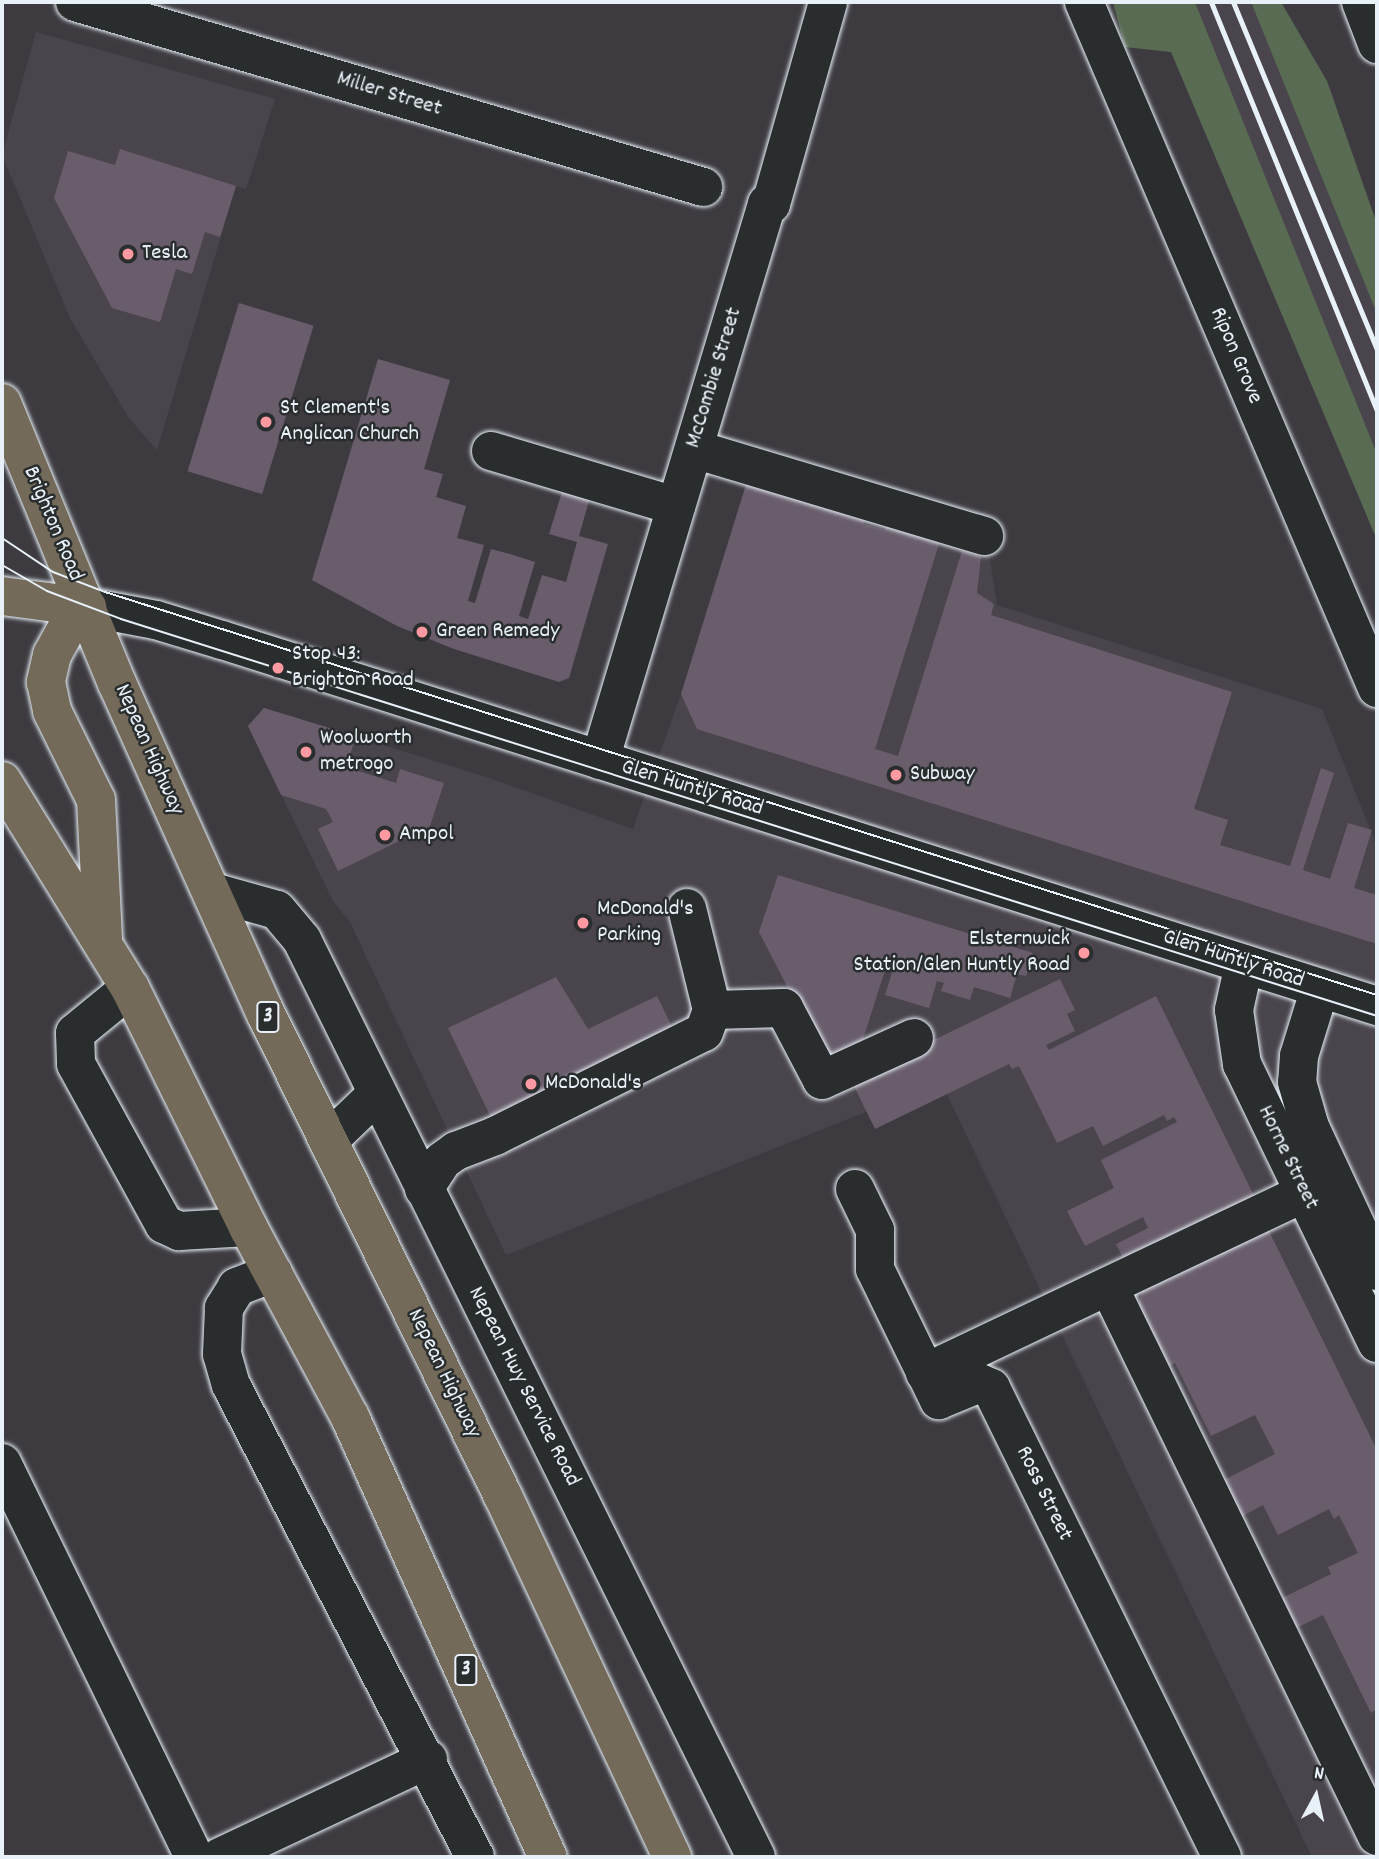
<!DOCTYPE html>
<html>
<head>
<meta charset="utf-8">
<style>
	body { margin:0 }
	#map { position:relative; width:1379px; height:1859px; overflow:hidden; background:#3d3b40; font-family:Dekko,sans-serif }
	div>[style] { position:absolute }
	[style*='--x'] { left:calc(var(--x)*1px); top:calc(var(--y)*1px); width:calc(var(--w)*1px); rotate:calc(var(--a)*1deg) }
	.built>* { inset:0; background:#4a454d }
	.green>* { inset:0; background:#5a6b54 }
	.building>* { inset:0; background:#695d6b; transform-origin:0 0 }
	.roads { filter:drop-shadow(0 0 2px #e8f1f8) drop-shadow(0 0 2px #e8f1f8) }
	.minor>* { height:38px; margin:-19px; padding:0 19px; transform-origin:19px; border-radius:19px; background:#2a2d2e }
	.major>* { height:38px; margin:-19px; padding:0 19px; transform-origin:19px; border-radius:19px; background:#746a5a }
	.highway>* { height:38px; margin:-19px; padding:0 19px; transform-origin:19px; border-radius:19px; background:#746a5a }
	.tram>* { height:2px; margin:-1px; padding:0 1px; transform-origin:1px; border-radius:1px; background:#e8f1f8 }
	.rail>* { height:5px; margin:-2.5px; padding:0 2.5px; transform-origin:2.5px; border-radius:2.5px; background:#e8f1f8 }
	.dots>* { width:19px; height:19px; translate:-50% -50%; box-sizing:border-box; border:4px solid #2a2d2e; border-radius:50% }
	span { translate:-50% -50%; white-space:nowrap; text-align:center; line-height:1.15; -webkit-text-stroke:5px #2a2d2e; paint-order:stroke }
	.shield-label span { padding:2px 5px; background:#2a2d2e; border:2px solid; border-radius:5px; -webkit-text-stroke-width:0 }
	.shield-label { font-size:21px; color:#e8f1f8; font-weight:700 }
	.street-label { font-size:23px; color:#e8f1f8 }
	.poi-label { font-size:23px; color:#e8f1f8 }
	.left { translate:0 -50%; text-align:left }
	.right { translate:-100% -50%; text-align:right }
	.frame { position:absolute; inset:0; border:4px solid #e8f1f8; pointer-events:none }
	.north { position:absolute; left:1281px; top:1761px; width:70px; height:70px; -webkit-text-stroke:5px #2a2d2e; paint-order:stroke; rotate:8deg; font-size:19px; font-weight:700; line-height:28px; text-align:center; color:#e8f1f8 }
	.north::after { content:''; display:block; margin:auto; width:24px; height:32px; background:#e8f1f8; clip-path:polygon(50% 0,100% 100%,50% 72%,0 100%) }
</style>
</head>
<body>
<div id="map">
	<div class="built">
		<div style="clip-path:polygon(1195px 2px,1251px 2px,1377px 314px,1377px 454px)"></div>
		<div style="clip-path:polygon(36px 32px,275px 99px,246px 189px,236px 186px,157px 450px,129px 418px,70px 318px,2px 155px)"></div>
		<div style="clip-path:polygon(755px 455px,983px 515px,997px 605px,1322px 709px,1377px 847px,1377px 1857px,1312px 1857px,941px 1082px,506px 1255px,350px 922px,333px 901px,248px 726px,264px 708px,489px 778px,633px 829px,681px 694px)"></div>
	</div>
	<div class="green">
		<div style="clip-path:polygon(1113px 2px,1195px 2px,1377px 454px,1377px 540px,1171px 52px,1125px 47px)"></div>
		<div style="clip-path:polygon(1251px 2px,1281px 2px,1327px 81px,1377px 224px,1377px 314px)"></div>
	</div>
	<div class="building">
		<div style="clip-path:polygon(120px 149px,236px 186px,220px 237px,205px 232px,192px 274px,176px 269px,160px 322px,112px 308px,54px 198px,68px 151px,115px 165px)"></div>
		<div style="left:239px;top:303px;width:78px;height:176px;rotate:17deg"></div>
		<div style="clip-path:polygon(378px 359px,450px 380px,424px 469px,443px 474px,436px 497px,466px 506px,457px 538px,484px 545px,468px 601px,475px 603px,491px 549px,510px 554px,535px 562px,519px 616px,528px 619px,542px 575px,566px 582px,577px 542px,549px 534px,565px 482px,592px 490px,579px 536px,608px 544px,569px 678px,559px 682px,454px 649px,397px 626px,312px 580px)"></div>
		<div style="clip-path:polygon(750px 472px,866px 507px,864px 524px,885px 530px,890px 515px,943px 531px,875px 749px,898px 756px,962px 551px,981px 557px,977px 593px,994px 604px,991px 615px,1232px 692px,1194px 809px,1228px 820px,1220px 845px,1290px 866px,1321px 768px,1334px 773px,1303px 870px,1330px 879px,1348px 823px,1372px 830px,1354px 888px,1377px 895px,1377px 944px,697px 729px,681px 694px)"></div>
		<div style="clip-path:polygon(264px 708px,356px 736px,346px 767px,396px 783px,400px 769px,444px 783px,430px 826px,338px 871px,318px 829px,333px 822px,326px 809px,281px 795px,248px 726px)"></div>
		<div style="clip-path:polygon(778px 875px,1033px 953px,1026px 976px,1017px 974px,1010px 998px,974px 987px,970px 1000px,941px 991px,944px 983px,937px 981px,929px 1008px,885px 995px,893px 969px,886px 967px,860px 1049px,828px 1066px,759px 932px)"></div>
		<div style="clip-path:polygon(556px 977px,588px 1029px,657px 996px,679px 1041px,496px 1128px,448px 1028px)"></div>
		<div style="clip-path:polygon(1060px 979px,1075px 1010px,1067px 1014px,1075px 1031px,1046px 1045px,1049px 1050px,1156px 996px,1257px 1202px,1127px 1266px,1116px 1244px,1148px 1228px,1143px 1217px,1085px 1246px,1067px 1211px,1114px 1188px,1101px 1160px,1177px 1122px,1174px 1117px,1167px 1121px,1164px 1115px,1103px 1146px,1093px 1126px,1057px 1143px,1019px 1066px,1012px 1069px,1009px 1064px,875px 1129px,851px 1080px)"></div>
		<div style="clip-path:polygon(1265px 1223px,1377px 1450px,1377px 1709px,1371px 1713px,1323px 1615px,1290px 1631px,1276px 1601px,1331px 1574px,1328px 1567px,1358px 1553px,1339px 1515px,1334px 1519px,1329px 1509px,1278px 1535px,1263px 1505px,1234px 1521px,1216px 1484px,1275px 1454px,1255px 1415px,1211px 1436px,1175px 1363px,1160px 1371px,1134px 1318px,1145px 1282px)"></div>
	</div>
	<div class="roads">
		<div class="minor">
			<div style="--x:75;--y:2;--w:655;--a:16.41"></div>
			<div style="--x:1084;--y:2;--w:746;--a:66.87"></div>
			<div style="--x:1361;--y:2;--w:45;--a:69.1"></div>
			<div style="--x:694;--y:449;--w:303;--a:16.7"></div>
			<div style="--x:491;--y:451;--w:193;--a:16.6"></div>
			<div style="--x:87;--y:607;--w:70;--a:10.7"></div>
			<div style="--x:156;--y:620;--w:69;--a:16.9"></div>
			<div style="--x:222;--y:640;--w:1212;--a:17.58"></div>
			<div style="--x:600;--y:760;--w:581;--a:-73.28"></div>
			<div style="--x:767;--y:204;--w:4;--a:0"></div>
			<div style="--x:771;--y:204;--w:210;--a:-74.2"></div>
			<div style="--x:213;--y:892;--w:66;--a:15.7"></div>
			<div style="--x:277;--y:910;--w:39;--a:50"></div>
			<div style="--x:302;--y:940;--w:1023;--a:63.66"></div>
			<div style="--x:1244;--y:964;--w:47;--a:102.3"></div>
			<div style="--x:1234;--y:1010;--w:55;--a:81.6"></div>
			<div style="--x:1242;--y:1064;--w:310;--a:64.2"></div>
			<div style="--x:130;--y:988;--w:71;--a:140.7"></div>
			<div style="--x:75;--y:1033;--w:31;--a:88"></div>
			<div style="--x:76;--y:1064;--w:183;--a:61.2"></div>
			<div style="--x:164;--y:1224;--w:17;--a:25"></div>
			<div style="--x:179;--y:1231;--w:69;--a:-3.3"></div>
			<div style="--x:1320;--y:988;--w:71;--a:107.2"></div>
			<div style="--x:1299;--y:1056;--w:26;--a:94"></div>
			<div style="--x:1297;--y:1082;--w:47;--a:73.9"></div>
			<div style="--x:1310;--y:1127;--w:159;--a:65"></div>
			<div style="--x:712;--y:1010;--w:72;--a:-1.6"></div>
			<div style="--x:784;--y:1008;--w:81;--a:62.2"></div>
			<div style="--x:822;--y:1080;--w:101;--a:-24.5"></div>
			<div style="--x:329;--y:1140;--w:65;--a:-43.8"></div>
			<div style="--x:424;--y:1189;--w:33;--a:-57"></div>
			<div style="--x:442;--y:1161;--w:17;--a:-36"></div>
			<div style="--x:456;--y:1151;--w:42;--a:-21"></div>
			<div style="--x:495;--y:1136;--w:233;--a:-26.5"></div>
			<div style="--x:704;--y:1032;--w:23;--a:-70"></div>
			<div style="--x:712;--y:1010;--w:105;--a:-103.8"></div>
			<div style="--x:855;--y:1189;--w:46;--a:64"></div>
			<div style="--x:875;--y:1230;--w:39;--a:90"></div>
			<div style="--x:875;--y:1269;--w:146;--a:64"></div>
			<div style="--x:939;--y:1400;--w:44;--a:-22.5"></div>
			<div style="--x:980;--y:1383;--w:12;--a:24"></div>
			<div style="--x:991;--y:1388;--w:523;--a:63.78"></div>
			<div style="--x:273;--y:1273;--w:39;--a:159"></div>
			<div style="--x:237;--y:1287;--w:25;--a:122"></div>
			<div style="--x:224;--y:1308;--w:46;--a:92.5"></div>
			<div style="--x:222;--y:1354;--w:32;--a:74"></div>
			<div style="--x:231;--y:1385;--w:531;--a:62.66"></div>
			<div style="--x:1109;--y:1287;--w:611;--a:63.98"></div>
			<div style="--x:925;--y:1373;--w:452;--a:-25.4"></div>
			<div style="--x:2;--y:1463;--w:438;--a:64"></div>
			<div style="--x:220;--y:1857;--w:230;--a:-25.2"></div>
		</div>
		<div class="major">
			<div style="--x:2;--y:596;--w:86;--a:7.4"></div>
		</div>
		<div class="highway">
			<div style="--x:2;--y:403;--w:303;--a:67.7"></div>
			<div style="--x:117;--y:683;--w:361;--a:65.8"></div>
			<div style="--x:265;--y:1012;--w:539;--a:63.82"></div>
			<div style="--x:503;--y:1496;--w:399;--a:64.9"></div>
			<div style="--x:80;--y:604;--w:58;--a:118.8"></div>
			<div style="--x:52;--y:655;--w:28;--a:103"></div>
			<div style="--x:46;--y:682;--w:30;--a:78"></div>
			<div style="--x:52;--y:711;--w:99;--a:63.7"></div>
			<div style="--x:96;--y:800;--w:140;--a:87.1"></div>
			<div style="--x:2;--y:781;--w:243;--a:58.3"></div>
			<div style="--x:130;--y:988;--w:267;--a:63.7"></div>
			<div style="--x:248;--y:1227;--w:216;--a:61.8"></div>
			<div style="--x:350;--y:1417;--w:482;--a:65.8"></div>
		</div>
	</div>
	<div class="tram">
		<div style="--x:2;--y:538;--w:61;--a:33.7"></div>
		<div style="--x:53;--y:572;--w:56;--a:21"></div>
		<div style="--x:105;--y:592;--w:1334;--a:17.58"></div>
		<div style="--x:2;--y:565;--w:52;--a:30"></div>
		<div style="--x:47;--y:591;--w:79;--a:20.7"></div>
		<div style="--x:121;--y:619;--w:1317;--a:17.54"></div>
	</div>
	<div class="rail">
		<div style="--x:1211;--y:2;--w:441;--a:67.9"></div>
		<div style="--x:1233;--y:2;--w:377;--a:67.5"></div>
	</div>
	<div class="dots">
		<div style="left:128px;top:254px;background:#ff9aa2"></div>
		<div style="left:266px;top:422px;background:#ff9aa2"></div>
		<div style="left:422px;top:632px;background:#ff9aa2"></div>
		<div style="left:278px;top:668px;background:#ff9aa2"></div>
		<div style="left:306px;top:752px;background:#ff9aa2"></div>
		<div style="left:896px;top:775px;background:#ff9aa2"></div>
		<div style="left:385px;top:835px;background:#ff9aa2"></div>
		<div style="left:583px;top:923px;background:#ff9aa2"></div>
		<div style="left:1084px;top:953px;background:#ff9aa2"></div>
		<div style="left:531px;top:1084px;background:#ff9aa2"></div>
	</div>
	<div class="shield-label">
		<span style="left:268px;top:1017px">3</span>
		<span style="left:466px;top:1670px">3</span>
	</div>
	<div class="street-label">
		<span style="left:389px;top:95px;rotate:17deg">Miller Street</span>
		<span style="left:1235px;top:356px;rotate:67deg">Ripon Grove</span>
		<span style="left:715px;top:378px;rotate:-73deg">McCombie Street</span>
		<span style="left:52px;top:524px;rotate:67deg">Brighton Road</span>
		<span style="left:148px;top:750px;rotate:66deg">Nepean Highway</span>
		<span style="left:692px;top:789px;rotate:17deg">Glen Huntly Road</span>
		<span style="left:1233px;top:960px;rotate:18deg">Glen Huntly Road</span>
		<span style="left:1287px;top:1158px;rotate:64deg">Horne Street</span>
		<span style="left:443px;top:1374px;rotate:64deg">Nepean Highway</span>
		<span style="left:523px;top:1387px;rotate:63deg">Nepean Hwy Service Road</span>
		<span style="left:1043px;top:1494px;rotate:64deg">Ross Street</span>
	</div>
	<div class="poi-label">
		<span class="left" style="left:142px;top:254px">Tesla</span>
		<span class="left" style="left:280px;top:422px">St Clement's<br>Anglican Church</span>
		<span class="left" style="left:436px;top:632px">Green Remedy</span>
		<span class="left" style="left:292px;top:668px">Stop 43:<br>Brighton Road</span>
		<span class="left" style="left:320px;top:752px">Woolworth<br>metrogo</span>
		<span class="left" style="left:910px;top:775px">Subway</span>
		<span class="left" style="left:399px;top:835px">Ampol</span>
		<span class="left" style="left:597px;top:923px">McDonald's<br>Parking</span>
		<span class="right" style="left:1070px;top:953px">Elsternwick<br>Station/Glen Huntly Road</span>
		<span class="left" style="left:545px;top:1084px">McDonald's</span>
	</div>
	<div class="frame"></div>
	<div class="north">N</div>
</div>
</body>
</html>
